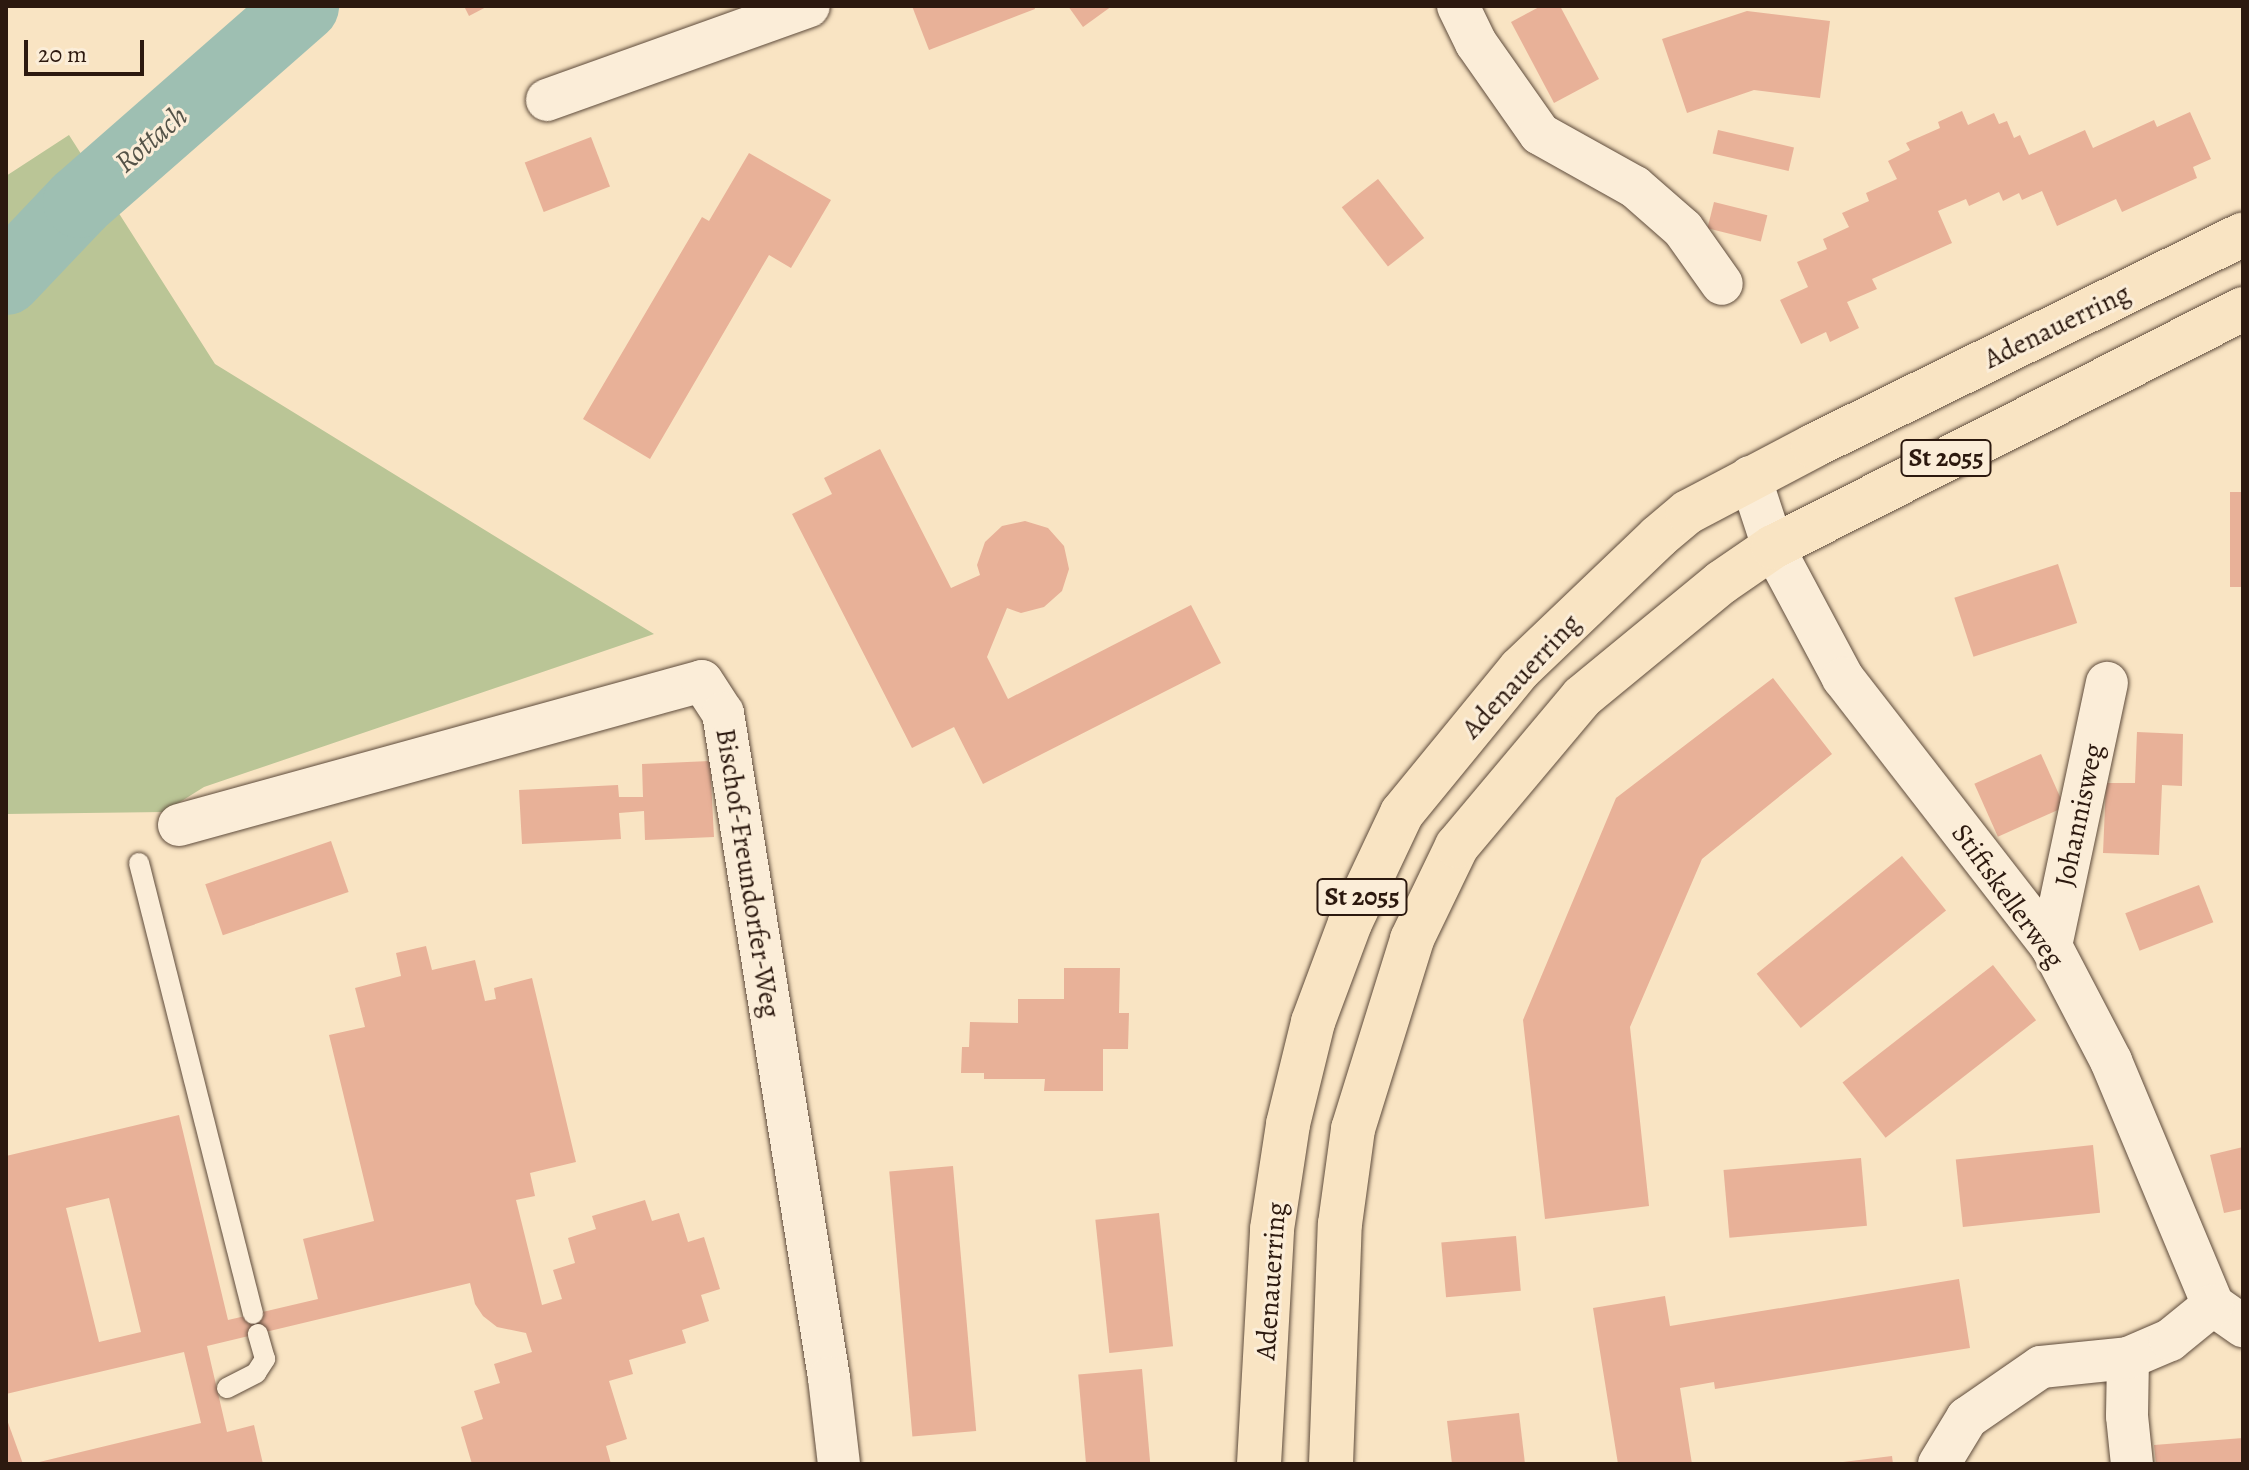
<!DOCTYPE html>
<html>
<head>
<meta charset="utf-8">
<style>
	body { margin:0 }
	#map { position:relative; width:2249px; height:1470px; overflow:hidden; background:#f9e4c3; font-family:Alegreya,serif }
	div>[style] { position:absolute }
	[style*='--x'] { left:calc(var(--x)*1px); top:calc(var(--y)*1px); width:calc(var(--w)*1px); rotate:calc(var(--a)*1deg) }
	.green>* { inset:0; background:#bac596 }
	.river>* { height:72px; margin:-36px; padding:0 36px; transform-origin:36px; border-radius:36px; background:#9ebfb2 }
	.building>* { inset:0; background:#e8b198; transform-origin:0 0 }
	.roads { filter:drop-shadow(0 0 2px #5f4c3c) drop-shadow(0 0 2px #5f4c3c) }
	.lane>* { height:20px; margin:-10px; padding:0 10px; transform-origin:10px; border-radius:10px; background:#fbedd8 }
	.street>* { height:42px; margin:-21px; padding:0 21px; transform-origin:21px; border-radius:21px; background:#fbedd8 }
	.primary>* { height:44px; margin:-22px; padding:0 22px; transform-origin:22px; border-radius:22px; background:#f9e4c3 }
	span { translate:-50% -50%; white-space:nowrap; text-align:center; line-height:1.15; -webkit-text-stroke:6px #fbedd8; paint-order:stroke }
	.shield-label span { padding:2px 6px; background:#fbedd8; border:2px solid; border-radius:6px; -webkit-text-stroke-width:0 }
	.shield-label { font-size:26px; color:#2c190f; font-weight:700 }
	.street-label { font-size:28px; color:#2c190f }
	.water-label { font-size:30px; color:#545348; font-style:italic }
	.frame { position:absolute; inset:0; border:8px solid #2c190f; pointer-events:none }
	.scale { position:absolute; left:24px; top:40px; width:120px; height:36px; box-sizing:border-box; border:4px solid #2c190f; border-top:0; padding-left:10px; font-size:24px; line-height:28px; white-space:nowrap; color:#2c190f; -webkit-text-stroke:6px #fbedd8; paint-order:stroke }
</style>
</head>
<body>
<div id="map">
	<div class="green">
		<div style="clip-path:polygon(69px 135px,215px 364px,654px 634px,204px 787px,164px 812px,6px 814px,6px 176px)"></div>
	</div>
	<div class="river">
		<div style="--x:6;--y:279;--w:106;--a:-46.5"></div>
		<div style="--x:79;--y:202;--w:298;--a:-41.2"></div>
	</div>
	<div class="building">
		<div style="clip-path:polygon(464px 6px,488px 6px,469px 16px)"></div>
		<div style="clip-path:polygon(912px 6px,1034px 6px,1035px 9px,929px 50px)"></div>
		<div style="clip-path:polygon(1068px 6px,1112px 6px,1083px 27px)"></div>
		<div style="clip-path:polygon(1541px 6px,1560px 6px,1599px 79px,1554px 103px,1511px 22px)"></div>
		<div style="clip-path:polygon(1747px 11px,1830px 21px,1820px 98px,1754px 90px,1687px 113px,1662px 39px)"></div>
		<div style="clip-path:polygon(1962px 111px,1968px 125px,1994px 113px,1999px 124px,2007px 121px,2014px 138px,2020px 135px,2029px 155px,2085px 130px,2093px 148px,2154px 120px,2157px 127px,2190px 112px,2211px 159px,2193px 167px,2197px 178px,2122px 212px,2116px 199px,2057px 226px,2042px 191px,2022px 200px,2019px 193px,2003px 201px,1999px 192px,1969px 206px,1966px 199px,1938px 211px,1952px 243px,1872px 279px,1877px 289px,1847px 302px,1859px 328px,1830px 342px,1826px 332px,1801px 344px,1780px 300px,1808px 287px,1797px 262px,1827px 249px,1823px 239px,1849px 227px,1842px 213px,1869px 201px,1866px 193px,1897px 179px,1888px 161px,1910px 150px,1906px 143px,1940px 128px,1938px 122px)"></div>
		<div style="left:1718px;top:130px;width:78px;height:24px;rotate:13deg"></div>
		<div style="left:591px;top:137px;width:53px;height:71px;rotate:69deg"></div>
		<div style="clip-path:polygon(749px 153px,831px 200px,791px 268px,769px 255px,650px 459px,583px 419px,702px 217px,709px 221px)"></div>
		<div style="left:1378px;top:179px;width:75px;height:46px;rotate:52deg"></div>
		<div style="left:1714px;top:202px;width:55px;height:27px;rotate:14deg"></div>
		<div style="clip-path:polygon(880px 449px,951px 588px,980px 575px,977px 565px,985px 542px,1002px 526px,1025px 521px,1048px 528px,1064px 546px,1069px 569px,1062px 591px,1044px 607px,1021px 613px,1007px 608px,987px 657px,1008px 699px,1191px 605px,1221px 663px,983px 784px,954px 727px,912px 748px,792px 514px,832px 494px,824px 478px)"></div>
		<div style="left:2230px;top:492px;width:13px;height:95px"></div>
		<div style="left:2058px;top:564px;width:62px;height:109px;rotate:72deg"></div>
		<div style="clip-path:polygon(1773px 678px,1832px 754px,1702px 859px,1630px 1027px,1649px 1206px,1545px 1219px,1523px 1020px,1616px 798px)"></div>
		<div style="clip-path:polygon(2137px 732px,2183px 734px,2182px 786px,2162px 785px,2159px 855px,2103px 853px,2106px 783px,2135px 783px)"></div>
		<div style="left:2041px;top:754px;width:58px;height:73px;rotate:66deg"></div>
		<div style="clip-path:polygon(710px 761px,714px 837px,645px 840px,644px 811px,619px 813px,621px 839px,522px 844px,519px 790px,618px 785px,619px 797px,643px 797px,642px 764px)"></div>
		<div style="left:331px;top:841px;width:54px;height:133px;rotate:71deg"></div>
		<div style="left:1902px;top:856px;width:70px;height:187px;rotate:51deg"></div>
		<div style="left:2199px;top:885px;width:40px;height:79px;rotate:69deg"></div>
		<div style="clip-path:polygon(evenodd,426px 946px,432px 970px,475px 960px,485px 1001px,496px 999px,494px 988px,532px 978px,576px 1162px,530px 1173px,535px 1196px,516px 1200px,542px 1305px,562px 1299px,553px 1270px,575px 1263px,568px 1238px,596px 1229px,592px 1216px,645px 1200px,652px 1221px,679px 1213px,688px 1242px,704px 1237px,720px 1289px,701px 1295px,709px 1321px,682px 1330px,686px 1343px,629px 1360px,633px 1374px,609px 1381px,627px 1439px,606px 1446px,611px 1464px,472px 1464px,461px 1427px,483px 1419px,474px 1391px,500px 1383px,494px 1364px,532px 1352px,526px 1333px,497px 1327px,483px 1316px,475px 1304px,470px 1283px,207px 1346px,227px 1432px,254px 1425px,263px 1464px,31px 1464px,201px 1423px,184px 1352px,6px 1394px,6px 1156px,179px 1115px,228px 1320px,318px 1299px,303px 1239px,374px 1221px,329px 1035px,365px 1027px,355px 988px,401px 976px,396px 953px,426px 946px,109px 1198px,141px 1332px,99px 1342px,66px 1208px,109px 1198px)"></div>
		<div style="left:1993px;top:965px;width:70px;height:191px;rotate:52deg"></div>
		<div style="clip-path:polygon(1064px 968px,1120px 968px,1119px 1013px,1129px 1013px,1128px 1049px,1103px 1049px,1103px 1091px,1044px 1091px,1045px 1079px,984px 1079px,984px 1073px,961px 1073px,962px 1047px,969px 1047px,970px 1022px,1018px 1023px,1018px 999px,1064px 999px)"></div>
		<div style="left:2093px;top:1145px;width:68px;height:138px;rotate:84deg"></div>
		<div style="clip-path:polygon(2243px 1147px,2243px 1209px,2224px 1213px,2210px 1155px)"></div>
		<div style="left:1861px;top:1158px;width:68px;height:138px;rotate:85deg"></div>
		<div style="left:953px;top:1166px;width:266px;height:64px;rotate:85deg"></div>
		<div style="left:1159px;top:1213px;width:134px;height:64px;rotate:84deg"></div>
		<div style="left:1516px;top:1236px;width:55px;height:75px;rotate:85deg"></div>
		<div style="clip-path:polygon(1959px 1279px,1970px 1348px,1715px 1389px,1714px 1382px,1680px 1388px,1692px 1464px,1618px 1464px,1593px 1308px,1665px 1296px,1670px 1326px)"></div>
		<div style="left:1142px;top:1369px;width:95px;height:64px;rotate:85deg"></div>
		<div style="clip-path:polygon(1519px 1413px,1525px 1464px,1452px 1464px,1447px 1421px)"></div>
		<div style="clip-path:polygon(6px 1417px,23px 1464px,6px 1464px)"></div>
		<div style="clip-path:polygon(2243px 1438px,2243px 1464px,2156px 1464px,2154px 1445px)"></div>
		<div style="clip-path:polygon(1892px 1456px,1893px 1464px,1843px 1464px,1843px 1462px)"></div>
	</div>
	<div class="roads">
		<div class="lane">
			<div style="--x:139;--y:863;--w:465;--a:75.8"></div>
			<div style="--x:227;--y:1388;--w:33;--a:-27"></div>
			<div style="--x:256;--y:1373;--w:17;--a:-57"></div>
			<div style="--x:265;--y:1359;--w:26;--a:-106"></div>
		</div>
		<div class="street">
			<div style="--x:1458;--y:6;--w:41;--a:64.1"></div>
			<div style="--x:1476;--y:43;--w:111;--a:54.9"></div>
			<div style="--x:1540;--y:134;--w:109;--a:29.2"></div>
			<div style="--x:1635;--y:187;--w:64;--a:41.2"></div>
			<div style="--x:1683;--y:229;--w:67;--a:54.7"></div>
			<div style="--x:547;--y:100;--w:278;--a:-19.7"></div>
			<div style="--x:1750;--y:477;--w:74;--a:71.8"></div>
			<div style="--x:1773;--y:547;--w:149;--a:61.9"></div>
			<div style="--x:1843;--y:678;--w:339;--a:52.2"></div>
			<div style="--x:2051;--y:946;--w:130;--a:62.4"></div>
			<div style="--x:2111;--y:1061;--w:264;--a:67.3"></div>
			<div style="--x:2213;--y:1305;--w:37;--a:35"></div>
			<div style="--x:179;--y:825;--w:542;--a:-15.39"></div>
			<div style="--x:702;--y:681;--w:38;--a:57"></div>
			<div style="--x:723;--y:713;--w:673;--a:80.94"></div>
			<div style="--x:829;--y:1378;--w:87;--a:83.4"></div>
			<div style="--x:2051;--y:946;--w:269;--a:-78"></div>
			<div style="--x:2128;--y:1358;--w:58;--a:91"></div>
			<div style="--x:2127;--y:1416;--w:48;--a:84.1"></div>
			<div style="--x:1939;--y:1464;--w:54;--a:-58.7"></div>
			<div style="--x:1967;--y:1418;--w:90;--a:-34.6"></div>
			<div style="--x:2041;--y:1367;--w:87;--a:-5.9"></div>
			<div style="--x:2128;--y:1358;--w:46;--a:-23.2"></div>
			<div style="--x:2170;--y:1340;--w:55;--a:-39.1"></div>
		</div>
		<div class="primary">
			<div style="--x:1259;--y:1464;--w:235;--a:-86.8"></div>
			<div style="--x:1272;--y:1229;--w:106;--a:-81.3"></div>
			<div style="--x:1288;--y:1124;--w:105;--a:-76.2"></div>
			<div style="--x:1313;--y:1022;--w:106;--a:-69.5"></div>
			<div style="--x:1350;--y:923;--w:122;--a:-64.7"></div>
			<div style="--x:1402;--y:813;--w:186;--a:-50.7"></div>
			<div style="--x:1520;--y:669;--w:191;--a:-43.7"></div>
			<div style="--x:1658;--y:537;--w:39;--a:-40"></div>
			<div style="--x:1688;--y:512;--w:141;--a:-27.8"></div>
			<div style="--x:1813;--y:446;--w:479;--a:-26.2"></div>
			<div style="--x:1331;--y:1464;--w:240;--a:-87.9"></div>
			<div style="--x:1340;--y:1224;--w:96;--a:-82.2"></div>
			<div style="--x:1353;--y:1129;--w:199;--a:-72.7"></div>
			<div style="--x:1412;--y:939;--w:103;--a:-64.2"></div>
			<div style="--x:1457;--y:846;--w:194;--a:-50"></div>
			<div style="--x:1582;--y:697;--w:181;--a:-39.4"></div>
			<div style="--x:1722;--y:582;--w:62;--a:-34.5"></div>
			<div style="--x:1773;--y:547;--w:527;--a:-26.86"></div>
		</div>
	</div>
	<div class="shield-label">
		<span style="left:1946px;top:458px">St 2055</span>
		<span style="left:1362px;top:897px">St 2055</span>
	</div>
	<div class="street-label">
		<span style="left:2057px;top:326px;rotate:-26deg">Adenauerring</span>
		<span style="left:1521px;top:676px;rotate:-47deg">Adenauerring</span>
		<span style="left:2079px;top:815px;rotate:-78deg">Johannisweg</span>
		<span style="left:748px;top:873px;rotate:81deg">Bischof-Freundorfer-Weg</span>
		<span style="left:2008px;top:896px;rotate:54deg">Stiftskellerweg</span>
		<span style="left:1271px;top:1281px;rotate:-86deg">Adenauerring</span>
	</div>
	<div class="water-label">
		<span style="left:151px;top:139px;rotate:-41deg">Rottach</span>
	</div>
	<div class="frame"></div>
	<div class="scale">20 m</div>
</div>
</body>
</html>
